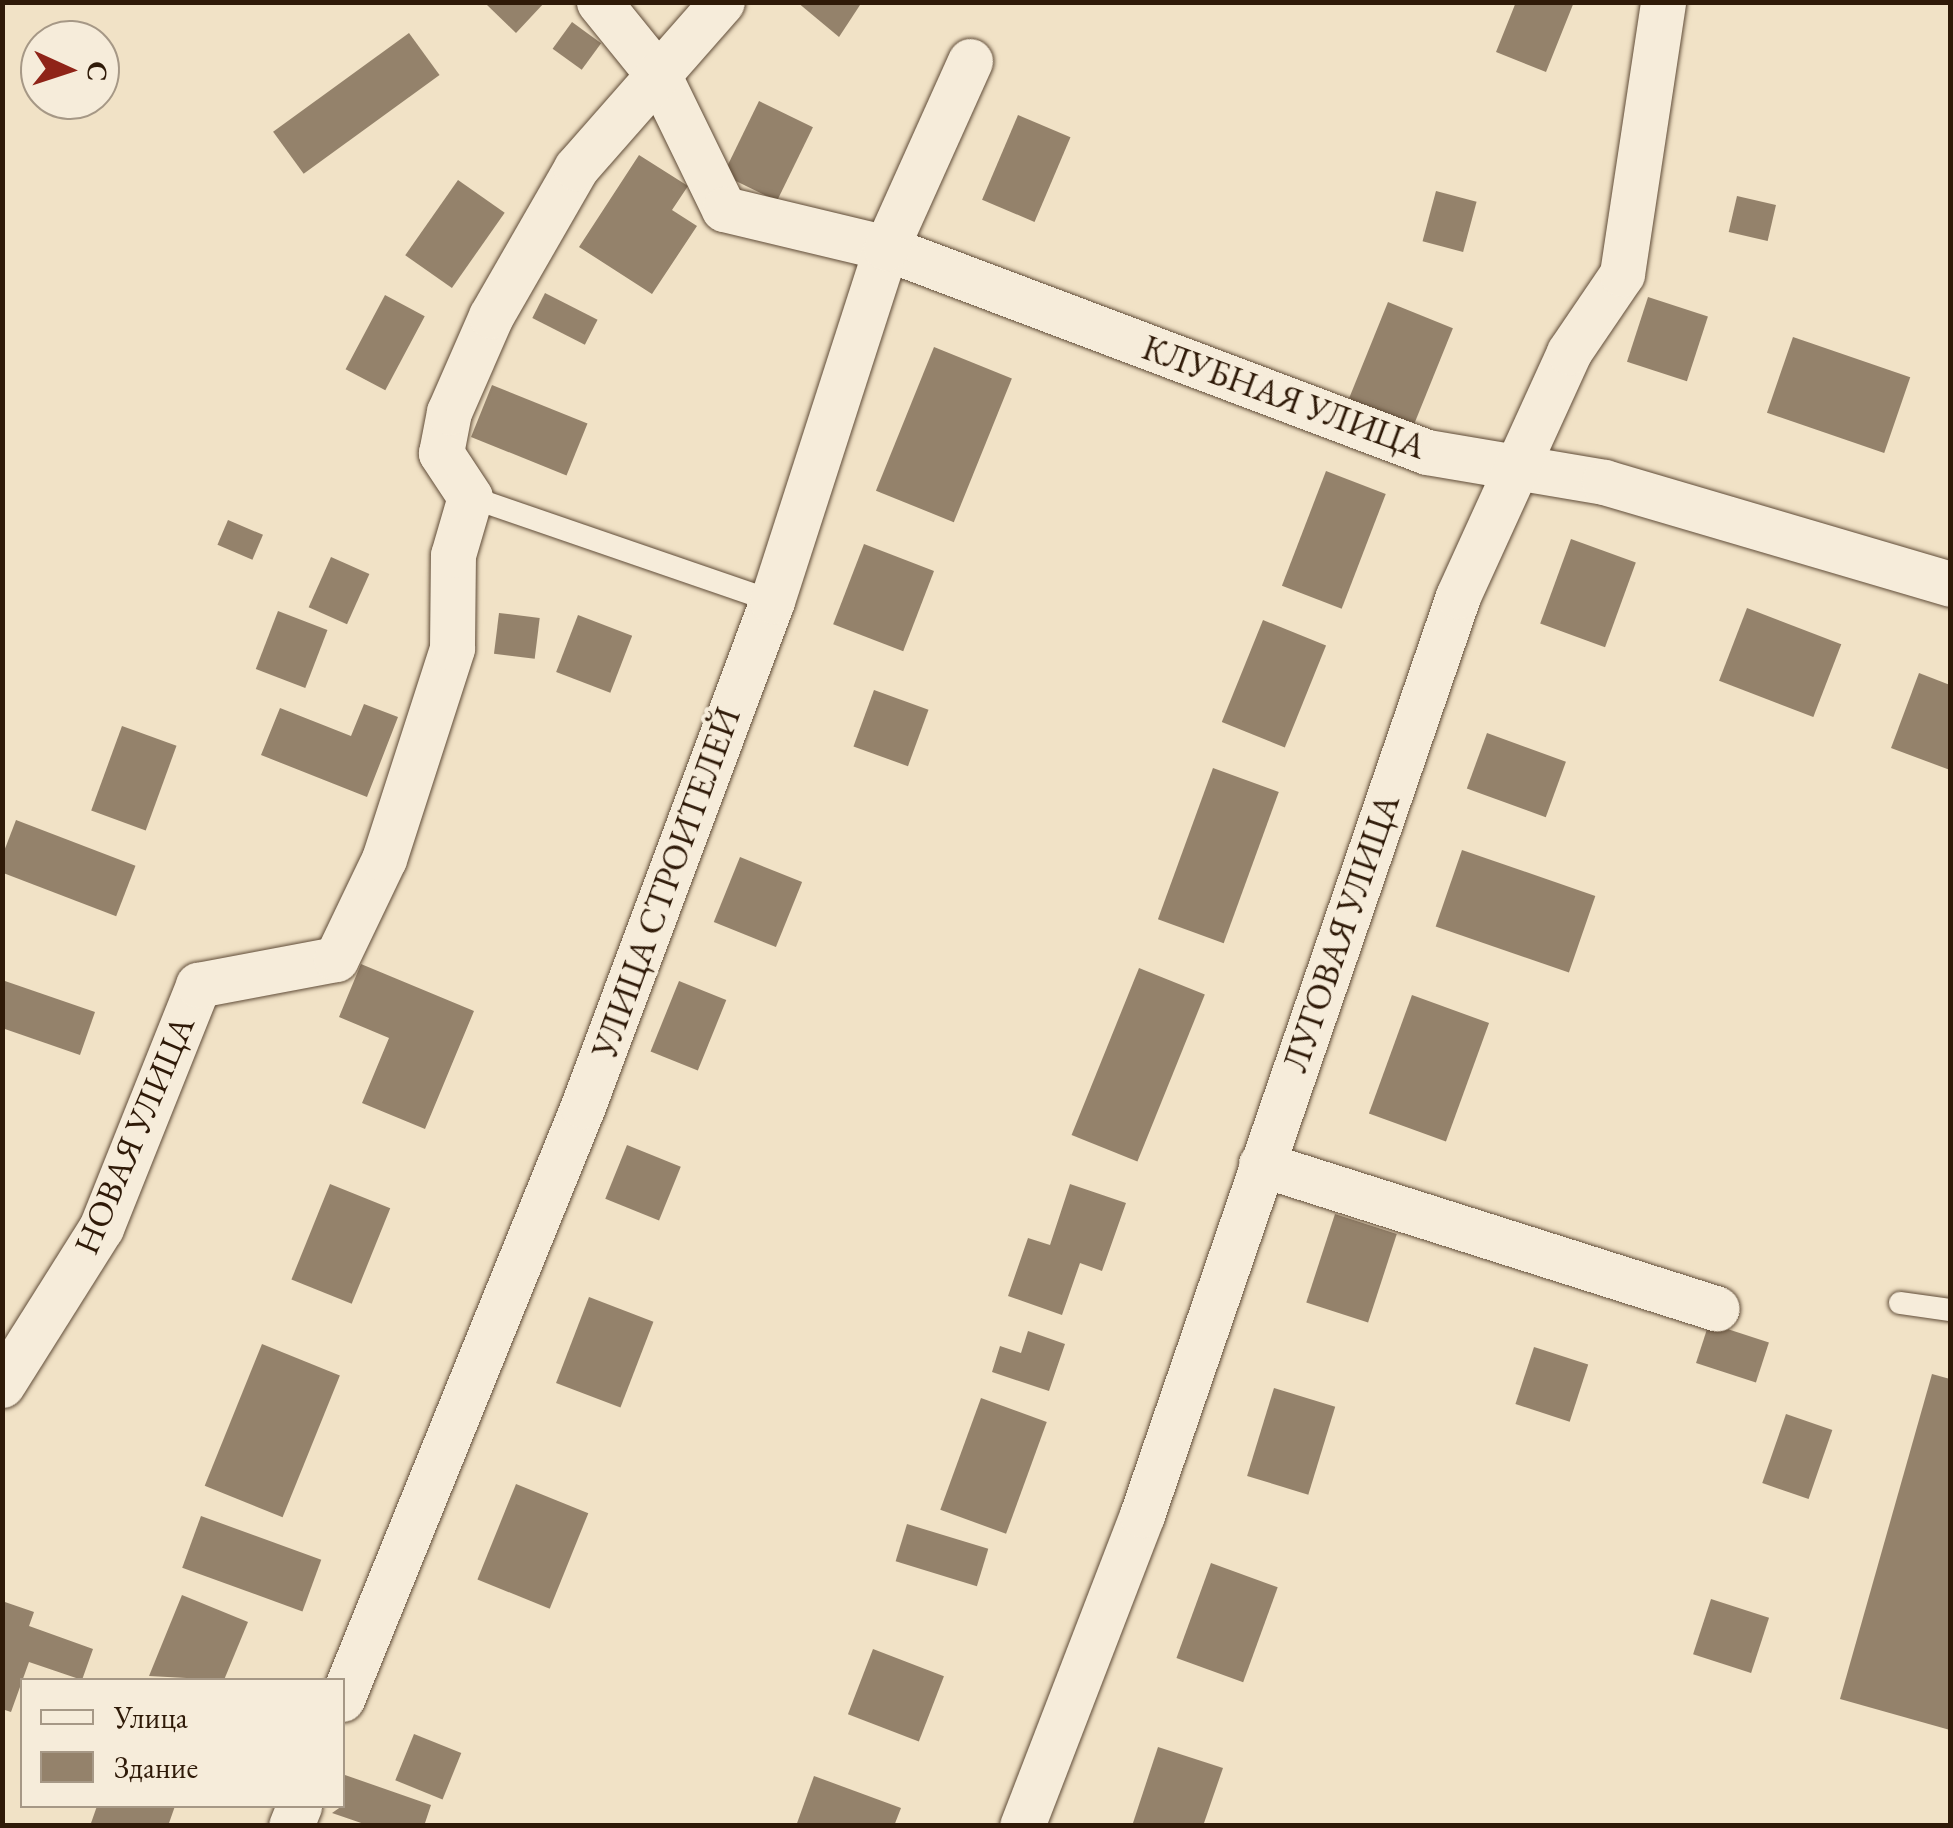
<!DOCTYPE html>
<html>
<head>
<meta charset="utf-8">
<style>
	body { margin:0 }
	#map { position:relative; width:1953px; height:1828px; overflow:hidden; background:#f1e2c6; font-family:"EB Garamond",serif }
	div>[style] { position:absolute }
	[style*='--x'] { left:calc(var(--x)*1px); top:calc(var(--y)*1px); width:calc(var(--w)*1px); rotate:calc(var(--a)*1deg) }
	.building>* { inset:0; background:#94826b; transform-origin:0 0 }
	.roads { filter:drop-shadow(0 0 2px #604c38) drop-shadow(0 0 2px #604c38) }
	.service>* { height:22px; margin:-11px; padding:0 11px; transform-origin:11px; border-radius:11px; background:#f6ecda }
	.minor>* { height:45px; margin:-22.5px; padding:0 22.5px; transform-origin:22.5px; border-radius:22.5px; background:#f6ecda }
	span { translate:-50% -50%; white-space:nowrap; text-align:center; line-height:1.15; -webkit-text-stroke:8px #f6ecda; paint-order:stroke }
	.street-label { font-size:35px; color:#2f1a08 }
	.frame { position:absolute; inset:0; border:5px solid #2f1a08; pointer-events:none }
	.legend { position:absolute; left:20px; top:1678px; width:325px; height:130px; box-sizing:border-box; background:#f6ecda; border:2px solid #a69886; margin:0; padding:12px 18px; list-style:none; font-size:30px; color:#2f1a08 }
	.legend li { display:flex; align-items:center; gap:20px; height:50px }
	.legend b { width:50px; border:2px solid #a69886 }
	.north { position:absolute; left:20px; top:20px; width:100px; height:100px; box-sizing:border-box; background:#f6ecda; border:2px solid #a69886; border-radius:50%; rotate:93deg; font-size:28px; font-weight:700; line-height:40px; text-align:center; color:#2f1a08 }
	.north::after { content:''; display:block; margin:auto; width:35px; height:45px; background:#8f2418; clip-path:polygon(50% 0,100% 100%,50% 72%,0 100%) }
</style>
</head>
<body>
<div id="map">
	<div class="building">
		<div style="clip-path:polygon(545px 2px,516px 33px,487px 5px,489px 2px)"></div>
		<div style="clip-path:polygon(797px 2px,862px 2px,839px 37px)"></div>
		<div style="clip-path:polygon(1516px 2px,1574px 2px,1546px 72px,1496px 52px)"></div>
		<div style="left:572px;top:22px;width:36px;height:33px;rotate:36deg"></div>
		<div style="left:409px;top:33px;width:52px;height:168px;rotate:54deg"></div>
		<div style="left:759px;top:101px;width:60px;height:82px;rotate:26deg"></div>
		<div style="left:1018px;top:115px;width:57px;height:92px;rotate:23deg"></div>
		<div style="clip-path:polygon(639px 155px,688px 186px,672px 210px,697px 226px,652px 294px,579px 247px)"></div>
		<div style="left:458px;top:180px;width:57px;height:92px;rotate:35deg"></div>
		<div style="left:1436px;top:191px;width:42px;height:52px;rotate:15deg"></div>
		<div style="left:1737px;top:196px;width:40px;height:37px;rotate:13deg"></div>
		<div style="left:545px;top:293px;width:59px;height:28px;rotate:27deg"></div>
		<div style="left:385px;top:295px;width:45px;height:84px;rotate:28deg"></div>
		<div style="left:1648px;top:297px;width:63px;height:68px;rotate:18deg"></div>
		<div style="left:1388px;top:302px;width:70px;height:109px;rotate:22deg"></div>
		<div style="left:1793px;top:337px;width:124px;height:80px;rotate:19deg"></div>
		<div style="left:934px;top:347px;width:84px;height:155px;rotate:22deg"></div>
		<div style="left:492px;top:385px;width:103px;height:56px;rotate:22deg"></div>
		<div style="left:1326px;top:471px;width:64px;height:123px;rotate:21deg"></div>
		<div style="left:228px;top:520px;width:38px;height:27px;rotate:23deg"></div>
		<div style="left:1571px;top:539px;width:69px;height:90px;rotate:20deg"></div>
		<div style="left:864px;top:544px;width:75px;height:86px;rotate:21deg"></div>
		<div style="left:331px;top:557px;width:42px;height:55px;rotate:24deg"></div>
		<div style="left:1747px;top:608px;width:101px;height:78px;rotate:21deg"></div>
		<div style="left:278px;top:611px;width:53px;height:62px;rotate:21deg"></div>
		<div style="left:499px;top:613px;width:41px;height:41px;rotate:7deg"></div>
		<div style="left:578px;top:615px;width:58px;height:61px;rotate:21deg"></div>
		<div style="left:1263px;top:620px;width:68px;height:110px;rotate:22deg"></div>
		<div style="clip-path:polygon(1919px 673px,1950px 685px,1950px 770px,1891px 748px)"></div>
		<div style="left:874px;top:690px;width:58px;height:60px;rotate:20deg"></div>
		<div style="clip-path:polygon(364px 704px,398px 717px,367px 797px,261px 755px,280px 708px,351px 736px)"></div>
		<div style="left:122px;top:726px;width:58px;height:90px;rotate:20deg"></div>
		<div style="left:1487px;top:733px;width:84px;height:59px;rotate:20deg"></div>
		<div style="left:1213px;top:768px;width:70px;height:161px;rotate:20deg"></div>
		<div style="left:16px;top:820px;width:128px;height:54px;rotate:21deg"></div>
		<div style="left:1462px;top:850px;width:141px;height:81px;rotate:19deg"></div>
		<div style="left:740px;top:857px;width:67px;height:70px;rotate:22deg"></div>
		<div style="clip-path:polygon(361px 964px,474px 1011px,425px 1129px,362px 1103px,389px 1038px,339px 1017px)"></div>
		<div style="left:1139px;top:968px;width:71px;height:180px;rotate:22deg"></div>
		<div style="clip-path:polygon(2px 980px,95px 1012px,80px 1055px,2px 1028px)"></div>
		<div style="left:679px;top:981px;width:51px;height:76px;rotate:22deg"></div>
		<div style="left:1412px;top:995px;width:82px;height:126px;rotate:20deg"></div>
		<div style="left:627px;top:1145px;width:58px;height:58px;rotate:22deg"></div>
		<div style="left:330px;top:1184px;width:65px;height:103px;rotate:22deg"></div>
		<div style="clip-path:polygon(1070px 1184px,1126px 1203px,1102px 1271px,1080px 1263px,1062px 1315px,1008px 1296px,1028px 1238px,1050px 1245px)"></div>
		<div style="left:1335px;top:1214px;width:65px;height:93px;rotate:18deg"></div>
		<div style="left:589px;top:1297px;width:69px;height:92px;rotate:21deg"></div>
		<div style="left:1709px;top:1323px;width:63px;height:42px;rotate:18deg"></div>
		<div style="clip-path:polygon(1028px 1331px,1065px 1344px,1049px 1391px,992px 1372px,1000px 1346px,1021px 1353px)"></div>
		<div style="left:262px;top:1344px;width:84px;height:153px;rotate:22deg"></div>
		<div style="left:1534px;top:1347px;width:57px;height:60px;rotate:18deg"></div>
		<div style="clip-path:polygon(1932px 1374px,1950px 1379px,1950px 1730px,1840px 1699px)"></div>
		<div style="left:1274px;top:1388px;width:64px;height:92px;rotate:17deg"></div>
		<div style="left:981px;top:1398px;width:70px;height:119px;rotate:20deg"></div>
		<div style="left:1786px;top:1414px;width:49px;height:73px;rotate:19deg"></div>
		<div style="left:516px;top:1484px;width:78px;height:103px;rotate:22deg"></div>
		<div style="left:201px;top:1516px;width:128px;height:55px;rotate:20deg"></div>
		<div style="left:907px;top:1524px;width:85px;height:39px;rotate:17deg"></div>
		<div style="left:1211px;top:1563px;width:71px;height:101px;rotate:20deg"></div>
		<div style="clip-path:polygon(182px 1595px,248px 1622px,224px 1680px,149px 1676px)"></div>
		<div style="left:1711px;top:1599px;width:61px;height:58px;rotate:18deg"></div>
		<div style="clip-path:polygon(2px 1601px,34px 1612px,29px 1626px,93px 1649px,82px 1680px,29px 1662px,11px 1712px,2px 1709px)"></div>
		<div style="left:873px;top:1649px;width:76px;height:70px;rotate:21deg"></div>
		<div style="left:414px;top:1734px;width:51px;height:50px;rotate:22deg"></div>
		<div style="clip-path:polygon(1158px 1747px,1223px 1768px,1203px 1826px,1132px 1826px)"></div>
		<div style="clip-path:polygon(345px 1775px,431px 1805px,424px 1826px,370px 1826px,332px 1813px,342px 1806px)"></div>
		<div style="clip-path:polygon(814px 1776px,901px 1808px,894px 1826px,796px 1826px)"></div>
		<div style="clip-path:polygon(97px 1806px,175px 1806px,168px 1826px,90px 1826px)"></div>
	</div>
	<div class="roads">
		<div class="service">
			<div style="--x:470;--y:497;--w:319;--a:19"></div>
			<div style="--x:1900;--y:1303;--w:50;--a:8"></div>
		</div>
		<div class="minor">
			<div style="--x:599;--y:2;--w:95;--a:51"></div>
			<div style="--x:659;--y:76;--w:148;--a:64"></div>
			<div style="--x:724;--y:209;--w:167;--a:13.5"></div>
			<div style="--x:886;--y:248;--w:578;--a:20.66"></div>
			<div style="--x:1427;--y:452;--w:180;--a:9.6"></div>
			<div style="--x:1604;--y:482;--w:361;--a:16.4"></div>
			<div style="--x:1261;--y:1164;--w:478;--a:17.6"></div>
			<div style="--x:2;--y:1385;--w:186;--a:-57.8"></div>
			<div style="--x:101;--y:1228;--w:262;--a:-68.2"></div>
			<div style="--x:198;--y:985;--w:140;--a:-10.7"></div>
			<div style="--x:336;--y:959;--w:111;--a:-64.4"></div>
			<div style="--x:384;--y:859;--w:222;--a:-72.1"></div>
			<div style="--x:452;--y:648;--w:93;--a:-89.4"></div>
			<div style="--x:453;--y:555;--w:60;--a:-73.7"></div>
			<div style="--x:470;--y:497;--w:53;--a:-123.4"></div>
			<div style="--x:441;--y:453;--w:42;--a:-79"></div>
			<div style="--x:449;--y:412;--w:105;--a:-66.4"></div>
			<div style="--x:491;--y:316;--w:171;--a:-60.1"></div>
			<div style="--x:576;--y:168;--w:221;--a:-48.7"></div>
			<div style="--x:342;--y:1699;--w:640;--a:-67.88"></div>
			<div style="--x:583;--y:1106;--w:539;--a:-69.48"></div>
			<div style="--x:772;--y:601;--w:371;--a:-72.1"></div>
			<div style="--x:886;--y:248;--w:205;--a:-65.8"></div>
			<div style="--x:291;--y:1826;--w:22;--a:-68"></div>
			<div style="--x:1022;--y:1826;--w:333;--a:-68.9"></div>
			<div style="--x:1142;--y:1515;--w:972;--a:-71.02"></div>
			<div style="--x:1458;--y:596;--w:268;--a:-65.5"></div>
			<div style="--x:1569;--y:352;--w:94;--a:-55.8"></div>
			<div style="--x:1622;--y:274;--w:275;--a:-81.4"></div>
		</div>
	</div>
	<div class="street-label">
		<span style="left:1284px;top:397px;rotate:20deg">КЛУБНАЯ УЛИЦА</span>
		<span style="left:666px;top:883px;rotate:-70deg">УЛИЦА СТРОИТЕЛЕЙ</span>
		<span style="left:1341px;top:933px;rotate:-71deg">ЛУГОВАЯ УЛИЦА</span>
		<span style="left:134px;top:1135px;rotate:-67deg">НОВАЯ УЛИЦА</span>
	</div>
	<div class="frame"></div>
	<ul class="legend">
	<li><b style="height:12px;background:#f6ecda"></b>Улица</li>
	<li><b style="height:28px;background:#94826b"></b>Здание</li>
	</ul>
	<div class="north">С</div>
</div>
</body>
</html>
